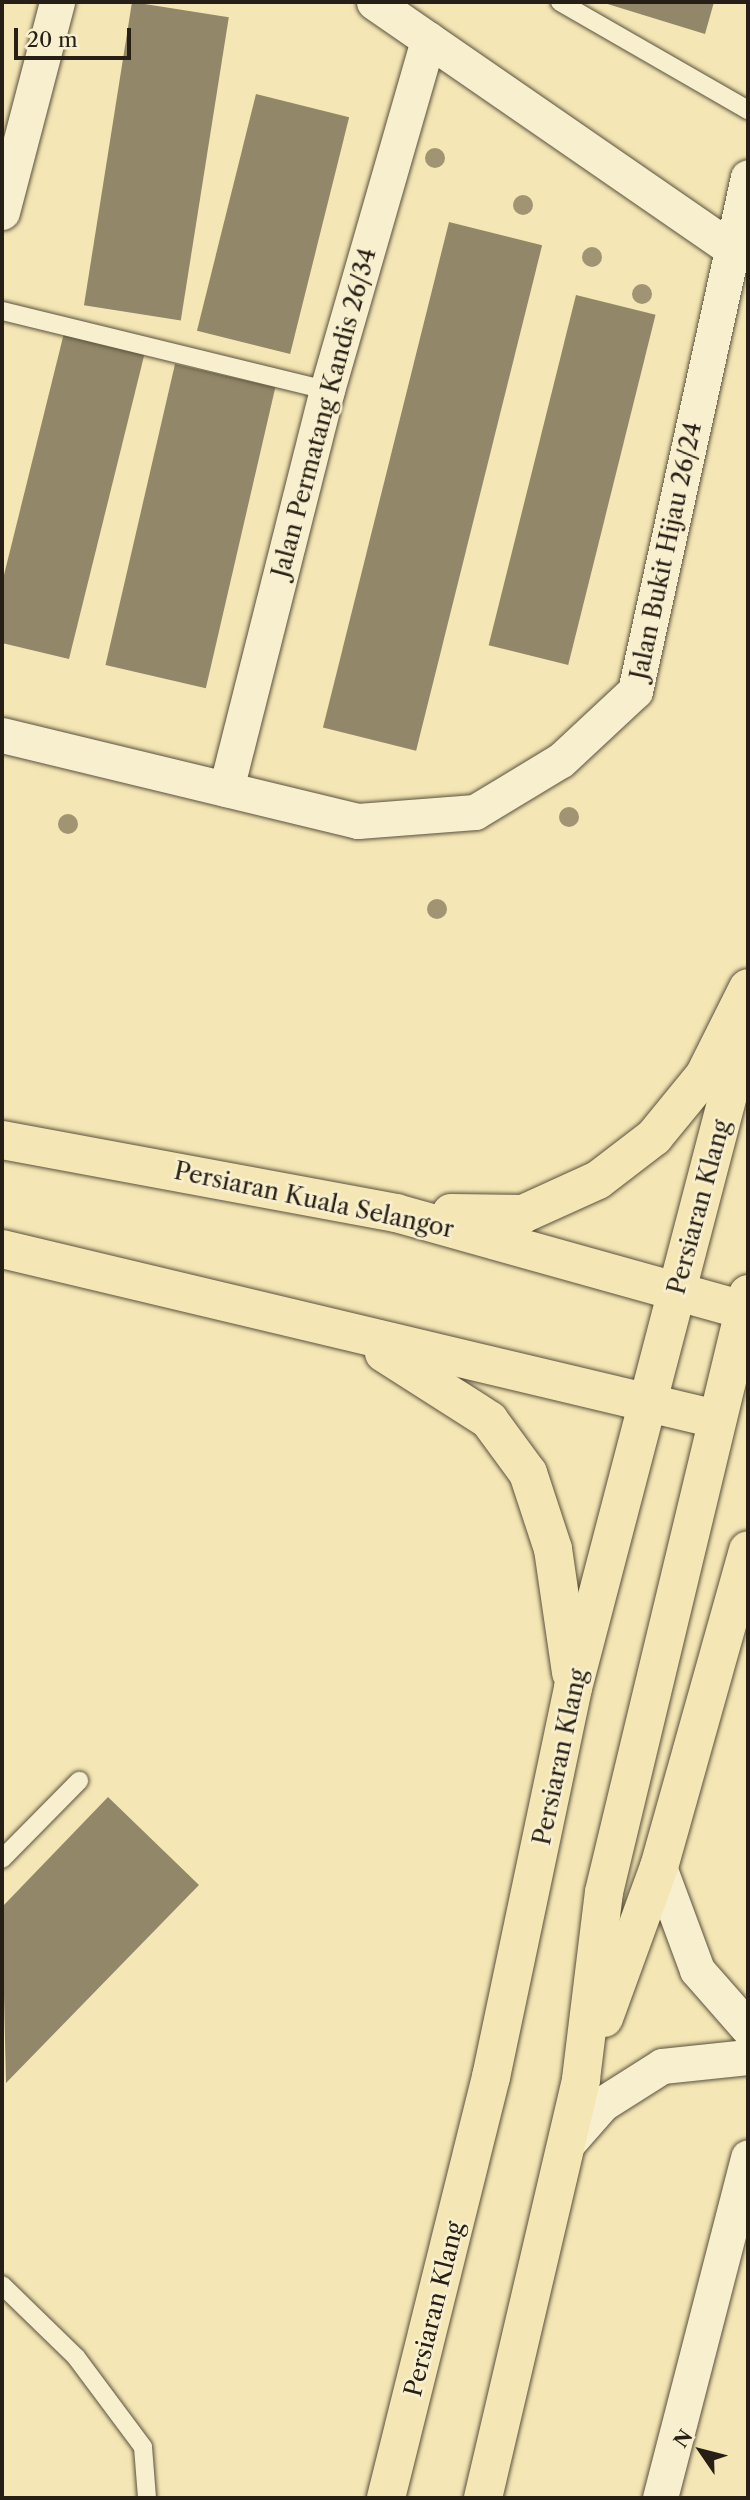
<!DOCTYPE html>
<html>
<head>
<meta charset="utf-8">
<style>
	body { margin:0 }
	#map { position:relative; width:750px; height:2500px; overflow:hidden; background:#f5e7b5; font-family:"Libre Caslon Text",serif }
	div>[style] { position:absolute }
	[style*='--x'] { left:calc(var(--x)*1px); top:calc(var(--y)*1px); width:calc(var(--w)*1px); rotate:calc(var(--a)*1deg) }
	.building>* { inset:0; background:#928768; transform-origin:0 0 }
	.roads { filter:drop-shadow(0 0 2px #5a513d) drop-shadow(0 0 2px #5a513d) }
	.lane>* { height:18px; margin:-9px; padding:0 9px; transform-origin:9px; border-radius:9px; background:#f8efcf }
	.street>* { height:35px; margin:-17.5px; padding:0 17.5px; transform-origin:17.5px; border-radius:17.5px; background:#f8efcf }
	.primary>* { height:38px; margin:-19px; padding:0 19px; transform-origin:19px; border-radius:19px; background:#f5e7b5 }
	.trees>* { width:20px; height:20px; margin:-10px; border-radius:50%; background:#a09473 }
	span { translate:-50% -50%; white-space:nowrap; text-align:center; line-height:1.15; -webkit-text-stroke:5px #f8efcf; paint-order:stroke }
	.street-label { font-size:24px; color:#271f15 }
	.frame { position:absolute; inset:0; border:4px solid #271f15; pointer-events:none }
	.north { position:absolute; left:666px; top:2416px; width:70px; height:70px; -webkit-text-stroke:5px #f8efcf; paint-order:stroke; rotate:305deg; font-size:19px; font-weight:700; line-height:28px; text-align:center; color:#271f15 }
	.north::after { content:''; display:block; margin:auto; width:24px; height:32px; background:#271f15; clip-path:polygon(50% 0,100% 100%,50% 72%,0 100%) }
	.scale { position:absolute; left:14px; top:28px; width:117px; height:32px; box-sizing:border-box; border:4px solid #271f15; border-top:0; padding-left:9px; font-size:21px; line-height:24px; white-space:nowrap; color:#271f15; -webkit-text-stroke:5px #f8efcf; paint-order:stroke }
</style>
</head>
<body>
<div id="map">
	<div class="building">
		<div style="left:132px;top:2px;width:98px;height:307px;rotate:9deg"></div>
		<div style="clip-path:polygon(601px 2px,714px 2px,705px 34px)"></div>
		<div style="left:256px;top:94px;width:96px;height:244px;rotate:14deg"></div>
		<div style="left:449px;top:222px;width:96px;height:521px;rotate:14deg"></div>
		<div style="left:576px;top:295px;width:82px;height:361px;rotate:14deg"></div>
		<div style="clip-path:polygon(64px 333px,145px 352px,69px 659px,2px 643px,2px 583px)"></div>
		<div style="left:175px;top:364px;width:103px;height:309px;rotate:13deg"></div>
		<div style="clip-path:polygon(108px 1797px,199px 1885px,6px 2083px,2px 1907px)"></div>
	</div>
	<div class="roads">
		<div class="lane">
			<div style="--x:560;--y:2;--w:217;--a:29.9"></div>
			<div style="--x:2;--y:311;--w:334;--a:13.7"></div>
			<div style="--x:2;--y:1859;--w:110;--a:-45.4"></div>
			<div style="--x:2;--y:2285;--w:103;--a:44.2"></div>
			<div style="--x:76;--y:2357;--w:112;--a:53.3"></div>
			<div style="--x:143;--y:2447;--w:51;--a:85.5"></div>
		</div>
		<div class="street">
			<div style="--x:374;--y:2;--w:435;--a:34.6"></div>
			<div style="--x:2;--y:212;--w:217;--a:-75.3"></div>
			<div style="--x:2;--y:735;--w:366;--a:13.6"></div>
			<div style="--x:358;--y:821;--w:117;--a:-4.4"></div>
			<div style="--x:475;--y:812;--w:100;--a:-31.2"></div>
			<div style="--x:561;--y:760;--w:101;--a:-43"></div>
			<div style="--x:635;--y:691;--w:526;--a:-77.6"></div>
			<div style="--x:226;--y:789;--w:412;--a:-75.8"></div>
			<div style="--x:327;--y:390;--w:365;--a:-73.9"></div>
			<div style="--x:659;--y:1867;--w:110;--a:69.7"></div>
			<div style="--x:697;--y:1970;--w:77;--a:48.7"></div>
			<div style="--x:567;--y:2144;--w:53;--a:-48.8"></div>
			<div style="--x:602;--y:2104;--w:71;--a:-32.3"></div>
			<div style="--x:662;--y:2066;--w:86;--a:-6"></div>
			<div style="--x:660;--y:2498;--w:352;--a:-75.5"></div>
		</div>
		<div class="primary">
			<div style="--x:2;--y:1140;--w:401;--a:10.5"></div>
			<div style="--x:396;--y:1213;--w:361;--a:15.6"></div>
			<div style="--x:451;--y:1213;--w:72;--a:0.8"></div>
			<div style="--x:523;--y:1214;--w:82;--a:-24.4"></div>
			<div style="--x:598;--y:1180;--w:71;--a:-37.5"></div>
			<div style="--x:654;--y:1137;--w:79;--a:-50.7"></div>
			<div style="--x:704;--y:1076;--w:98;--a:-63.4"></div>
			<div style="--x:2;--y:1249;--w:734;--a:13.39"></div>
			<div style="--x:384;--y:1353;--w:125;--a:32.5"></div>
			<div style="--x:489;--y:1420;--w:66;--a:53.7"></div>
			<div style="--x:528;--y:1473;--w:80;--a:71.8"></div>
			<div style="--x:553;--y:1549;--w:125;--a:81.7"></div>
			<div style="--x:604;--y:2018;--w:161;--a:-70"></div>
			<div style="--x:659;--y:1867;--w:329;--a:-74.3"></div>
			<div style="--x:386;--y:2498;--w:434;--a:-76"></div>
			<div style="--x:491;--y:2077;--w:398;--a:-78.1"></div>
			<div style="--x:573;--y:1688;--w:692;--a:-75.34"></div>
			<div style="--x:483;--y:2498;--w:430;--a:-76.8"></div>
			<div style="--x:581;--y:2079;--w:188;--a:-83"></div>
			<div style="--x:604;--y:1892;--w:615;--a:-76.46"></div>
		</div>
	</div>
	<div class="trees">
		<div style="left:435px;top:158px"></div>
		<div style="left:523px;top:205px"></div>
		<div style="left:592px;top:257px"></div>
		<div style="left:642px;top:294px"></div>
		<div style="left:569px;top:817px"></div>
		<div style="left:68px;top:824px"></div>
		<div style="left:437px;top:909px"></div>
	</div>
	<div class="street-label">
		<span style="left:324px;top:413px;rotate:-75deg">Jalan Permatang Kandis 26/34</span>
		<span style="left:666px;top:551px;rotate:-78deg">Jalan Bukit Hijau 26/24</span>
		<span style="left:314px;top:1200px;rotate:12deg">Persiaran Kuala Selangor</span>
		<span style="left:699px;top:1207px;rotate:-75deg">Persiaran Klang</span>
		<span style="left:560px;top:1757px;rotate:-78deg">Persiaran Klang</span>
		<span style="left:434px;top:2309px;rotate:-76deg">Persiaran Klang</span>
	</div>
	<div class="frame"></div>
	<div class="north">N</div>
	<div class="scale">20 m</div>
</div>
</body>
</html>
